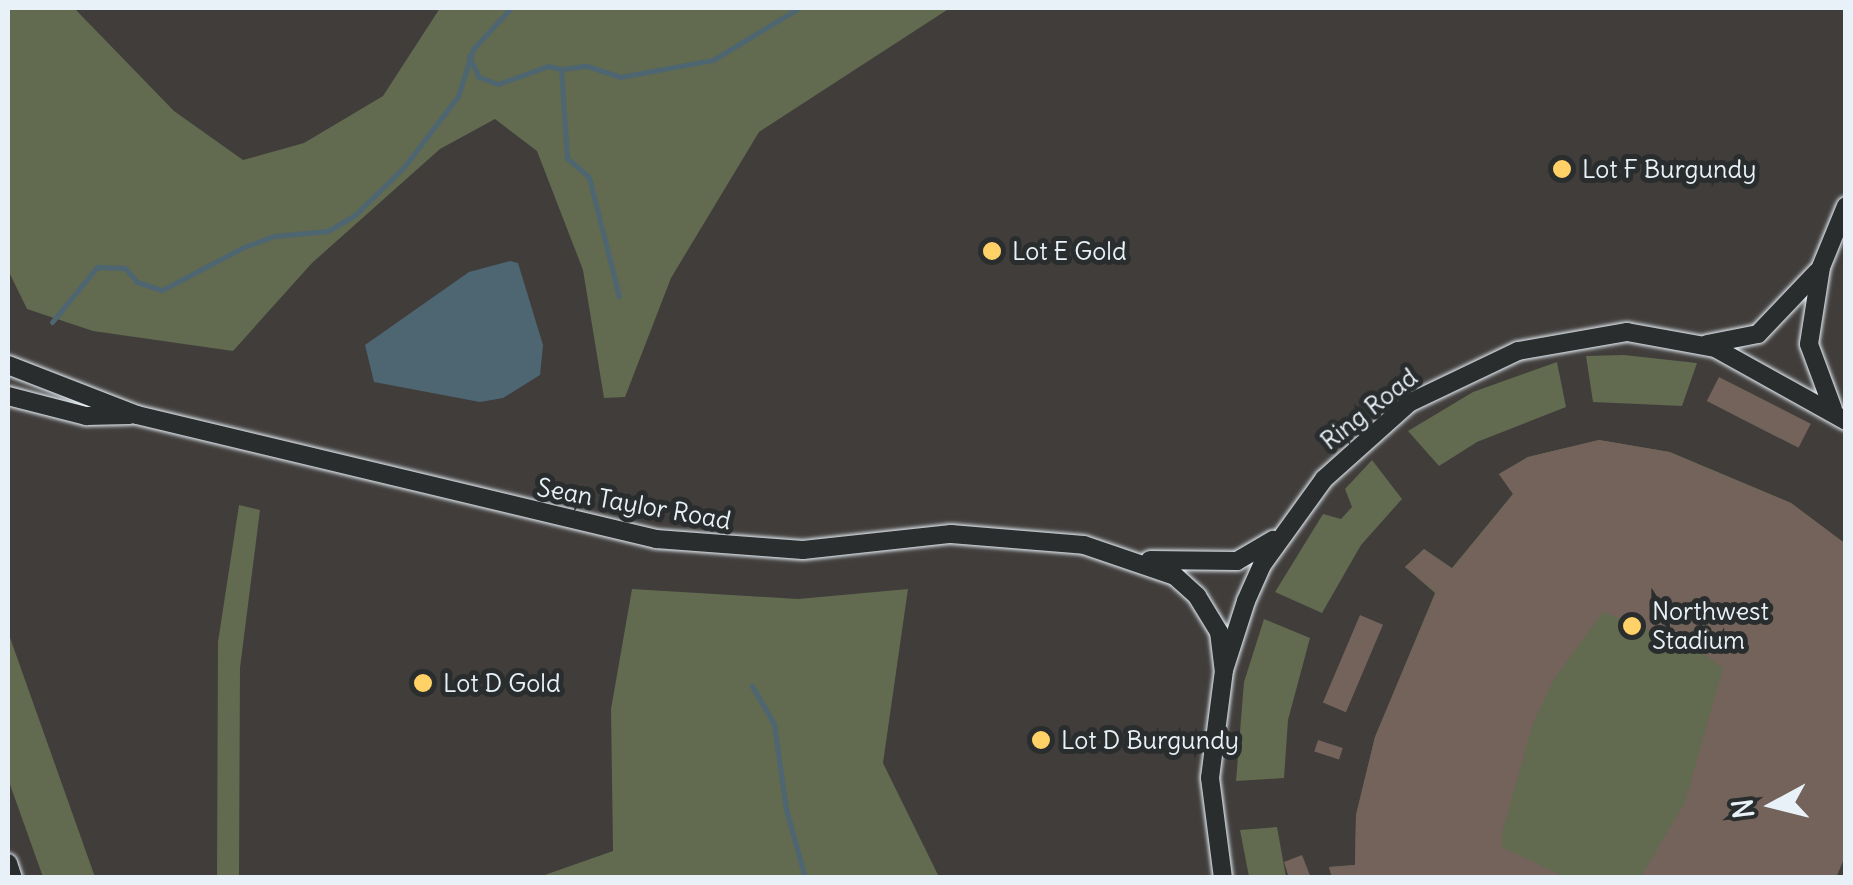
<!DOCTYPE html>
<html>
<head>
<meta charset="utf-8">
<style>
	body { margin:0 }
	#map { position:relative; width:1853px; height:885px; overflow:hidden; background:#403d3b; font-family:Delius,sans-serif }
	div>[style] { position:absolute }
	[style*='--x'] { left:calc(var(--x)*1px); top:calc(var(--y)*1px); width:calc(var(--w)*1px); rotate:calc(var(--a)*1deg) }
	.green>* { inset:0; background:#626a50 }
	.water>* { inset:0; background:#4d6672 }
	.stream>* { height:5px; margin:-2.5px; padding:0 2.5px; transform-origin:2.5px; border-radius:2.5px; background:#4d6672 }
	.building>* { inset:0; background:#73635a; transform-origin:0 0 }
	.roads { filter:drop-shadow(0 0 2px #e8f1f8) drop-shadow(0 0 2px #e8f1f8) }
	.secondary>* { height:18px; margin:-9px; padding:0 9px; transform-origin:9px; border-radius:9px; background:#2a2d2e }
	.dots>* { width:28px; height:28px; translate:-50% -50%; box-sizing:border-box; border:5px solid #2a2d2e; border-radius:50% }
	span { translate:-50% -50%; white-space:nowrap; text-align:center; line-height:1.15; -webkit-text-stroke:10px #2a2d2e; paint-order:stroke }
	.poi-label { font-size:25px; color:#e8f1f8 }
	.left { translate:0 -50%; text-align:left }
	.street-label { font-size:25px; color:#e8f1f8 }
	.frame { position:absolute; inset:0; border:10px solid #e8f1f8; pointer-events:none }
	.north { position:absolute; left:1723px; top:755px; width:100px; height:100px; -webkit-text-stroke:8px #2a2d2e; paint-order:stroke; rotate:263deg; font-size:28px; font-weight:700; line-height:40px; text-align:center; color:#e8f1f8 }
	.north::after { content:''; display:block; margin:auto; width:35px; height:45px; background:#e8f1f8; clip-path:polygon(50% 0,100% 100%,50% 72%,0 100%) }
</style>
</head>
<body>
<div id="map">
	<div class="green">
		<div style="clip-path:polygon(8px 8px,74px 8px,174px 111px,243px 160px,304px 143px,383px 96px,440px 8px,950px 8px,759px 132px,671px 278px,625px 397px,604px 398px,583px 270px,537px 151px,495px 119px,440px 149px,312px 263px,233px 351px,93px 331px,27px 309px,8px 270px)"></div>
		<div style="clip-path:polygon(1624px 355px,1697px 363px,1682px 406px,1593px 402px,1586px 356px)"></div>
		<div style="clip-path:polygon(1557px 362px,1566px 407px,1477px 442px,1439px 466px,1408px 431px,1473px 392px)"></div>
		<div style="clip-path:polygon(1599px 440px,1670px 452px,1791px 503px,1845px 544px,1836px 877px,1332px 878px,1329px 867px,1355px 865px,1356px 815px,1375px 737px,1435px 593px,1405px 567px,1424px 549px,1452px 568px,1513px 494px,1499px 474px,1528px 457px)"></div>
		<div style="clip-path:polygon(1372px 460px,1402px 499px,1361px 545px,1322px 613px,1275px 592px,1323px 514px,1341px 519px,1352px 507px,1345px 489px)"></div>
		<div style="clip-path:polygon(239px 505px,260px 510px,240px 668px,239px 877px,217px 877px,218px 642px)"></div>
		<div style="clip-path:polygon(632px 589px,798px 599px,908px 589px,883px 763px,939px 877px,539px 877px,613px 851px,611px 709px)"></div>
		<div style="clip-path:polygon(1264px 619px,1310px 638px,1288px 720px,1284px 778px,1236px 781px,1244px 682px)"></div>
		<div style="clip-path:polygon(8px 632px,95px 877px,43px 877px,8px 779px)"></div>
		<div style="clip-path:polygon(1277px 827px,1286px 877px,1249px 877px,1240px 830px)"></div>
	</div>
	<div class="water">
		<div style="clip-path:polygon(510px 261px,518px 263px,543px 345px,540px 375px,503px 398px,480px 402px,374px 382px,365px 345px,469px 272px)"></div>
	</div>
	<div class="stream">
		<div style="--x:469;--y:56;--w:23;--a:65"></div>
		<div style="--x:479;--y:77;--w:20;--a:20"></div>
		<div style="--x:498;--y:84;--w:53;--a:-19.8"></div>
		<div style="--x:548;--y:66;--w:13;--a:13"></div>
		<div style="--x:561;--y:69;--w:89;--a:86.1"></div>
		<div style="--x:567;--y:158;--w:29;--a:41"></div>
		<div style="--x:589;--y:177;--w:123;--a:75.9"></div>
		<div style="--x:561;--y:69;--w:26;--a:-7"></div>
		<div style="--x:587;--y:66;--w:35;--a:18"></div>
		<div style="--x:620;--y:77;--w:95;--a:-10.4"></div>
		<div style="--x:713;--y:60;--w:100;--a:-31.2"></div>
		<div style="--x:52;--y:322;--w:71;--a:-50.7"></div>
		<div style="--x:97;--y:267;--w:28;--a:2"></div>
		<div style="--x:125;--y:268;--w:18;--a:49"></div>
		<div style="--x:137;--y:282;--w:26;--a:18"></div>
		<div style="--x:162;--y:290;--w:93;--a:-27.7"></div>
		<div style="--x:244;--y:247;--w:33;--a:-20"></div>
		<div style="--x:275;--y:236;--w:53;--a:-5.4"></div>
		<div style="--x:328;--y:231;--w:31;--a:-31"></div>
		<div style="--x:355;--y:215;--w:69;--a:-44.4"></div>
		<div style="--x:404;--y:167;--w:89;--a:-52.7"></div>
		<div style="--x:458;--y:96;--w:49;--a:-72.3"></div>
		<div style="--x:473;--y:49;--w:56;--a:-47.2"></div>
		<div style="--x:752;--y:686;--w:44;--a:59.9"></div>
		<div style="--x:774;--y:724;--w:86;--a:82"></div>
		<div style="--x:786;--y:809;--w:72;--a:74.6"></div>
	</div>
	<div class="building">
		<div style="left:1719px;top:377px;width:103px;height:27px;rotate:27deg"></div>
		<div style="clip-path:polygon(1599px 440px,1669px 452px,1791px 503px,1846px 544px,1846px 854px,1836px 878px,1640px 878px,1685px 802px,1723px 668px,1697px 649px,1603px 612px,1554px 679px,1533px 723px,1502px 833px,1502px 847px,1567px 878px,1332px 878px,1329px 867px,1355px 865px,1356px 815px,1375px 737px,1436px 592px,1405px 567px,1424px 549px,1452px 569px,1513px 494px,1499px 474px,1528px 457px)"></div>
		<div style="left:1360px;top:615px;width:25px;height:95px;rotate:23deg"></div>
		<div style="left:1318px;top:740px;width:26px;height:12px;rotate:18deg"></div>
		<div style="clip-path:polygon(1302px 855px,1311px 878px,1289px 878px,1284px 862px)"></div>
	</div>
	<div class="roads">
		<div class="secondary">
			<div style="--x:1707;--y:344;--w:52;--a:-11.1"></div>
			<div style="--x:1758;--y:334;--w:86;--a:-46.4"></div>
			<div style="--x:8;--y:365;--w:138;--a:21.2"></div>
			<div style="--x:137;--y:415;--w:534;--a:13.44"></div>
			<div style="--x:656;--y:539;--w:147;--a:4.3"></div>
			<div style="--x:803;--y:550;--w:149;--a:-6.2"></div>
			<div style="--x:951;--y:534;--w:133;--a:4.7"></div>
			<div style="--x:1084;--y:545;--w:96;--a:18.8"></div>
			<div style="--x:1175;--y:576;--w:30;--a:42"></div>
			<div style="--x:1197;--y:596;--w:42;--a:58.6"></div>
			<div style="--x:1219;--y:632;--w:38;--a:83"></div>
			<div style="--x:8;--y:396;--w:81;--a:14.4"></div>
			<div style="--x:86;--y:416;--w:44;--a:-1.3"></div>
			<div style="--x:1833;--y:409;--w:69;--a:-110.3"></div>
			<div style="--x:1809;--y:344;--w:78;--a:-81.1"></div>
			<div style="--x:1821;--y:267;--w:66;--a:-67.7"></div>
			<div style="--x:1150;--y:560;--w:87;--a:0.7"></div>
			<div style="--x:1237;--y:561;--w:42;--a:-30.3"></div>
			<div style="--x:8;--y:863;--w:16;--a:72"></div>
			<div style="--x:1223;--y:878;--w:101;--a:-97.4"></div>
			<div style="--x:1210;--y:778;--w:109;--a:-82.6"></div>
			<div style="--x:1224;--y:670;--w:72;--a:-72.3"></div>
			<div style="--x:1246;--y:601;--w:39;--a:-66"></div>
			<div style="--x:1262;--y:565;--w:106;--a:-54.2"></div>
			<div style="--x:1324;--y:479;--w:114;--a:-41.8"></div>
			<div style="--x:1409;--y:403;--w:121;--a:-25.5"></div>
			<div style="--x:1518;--y:351;--w:111;--a:-9.9"></div>
			<div style="--x:1627;--y:332;--w:89;--a:10.3"></div>
			<div style="--x:1715;--y:348;--w:150;--a:29.1"></div>
		</div>
	</div>
	<div class="dots">
		<div style="left:1562px;top:169px;background:#ffd166"></div>
		<div style="left:992px;top:251px;background:#ffd166"></div>
		<div style="left:1632px;top:626px;background:#ffd166"></div>
		<div style="left:423px;top:683px;background:#ffd166"></div>
		<div style="left:1041px;top:740px;background:#ffd166"></div>
	</div>
	<div class="poi-label">
		<span class="left" style="left:1582px;top:169px">Lot F Burgundy</span>
		<span class="left" style="left:1012px;top:251px">Lot E Gold</span>
		<span class="left" style="left:1652px;top:626px">Northwest<br>Stadium</span>
		<span class="left" style="left:443px;top:683px">Lot D Gold</span>
		<span class="left" style="left:1061px;top:740px">Lot D Burgundy</span>
	</div>
	<div class="street-label">
		<span style="left:1369px;top:409px;rotate:-38deg">Ring Road</span>
		<span style="left:634px;top:504px;rotate:10deg">Sean Taylor Road</span>
	</div>
	<div class="frame"></div>
	<div class="north">N</div>
</div>
</body>
</html>
